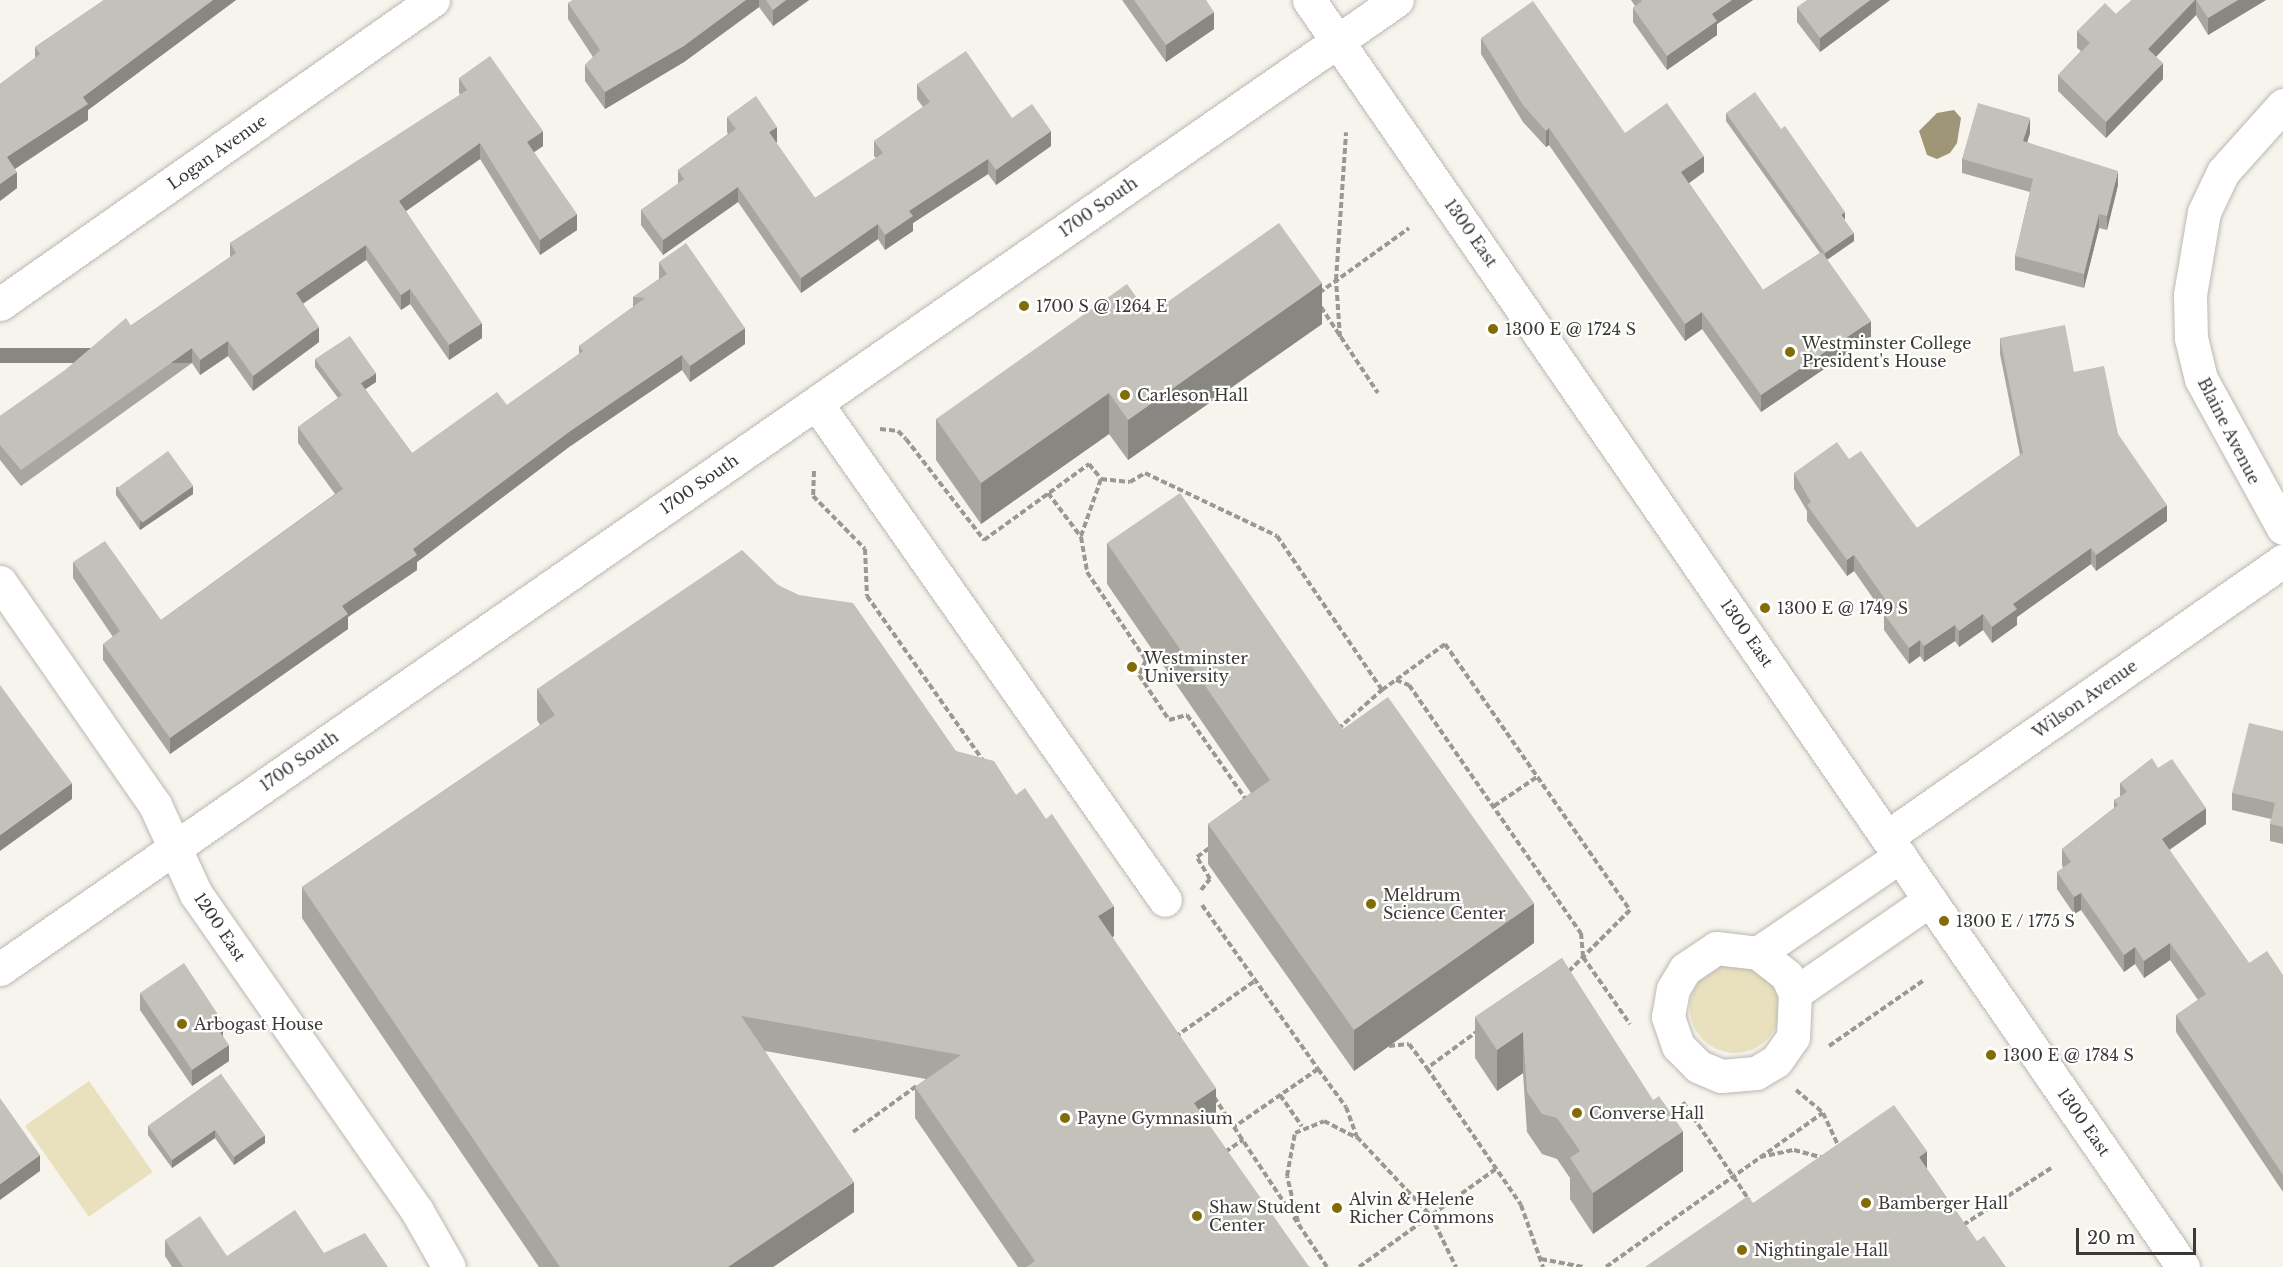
<!DOCTYPE html>
<html>
<head>
<meta charset="utf-8">
<style>
	body { margin:0 }
	#map { position:relative; width:2283px; height:1267px; overflow:hidden; background:#f6f4ed; font-family:"Libre Baskerville",serif }
	div>[style] { position:absolute }
	[style*='--x'] { left:calc(var(--x)*1px); top:calc(var(--y)*1px); width:calc(var(--w)*1px); rotate:calc(var(--a)*1deg) }
	.green>* { inset:0; background:#e9e0be; transform-origin:0 0 }
	.round { border-radius:50% }
	.water>* { inset:0; background:#9e9676 }
	.path>* { height:4px; margin-top:-2px; transform-origin:0; background:repeating-linear-gradient(90deg,#999893 0 6px,transparent 0 9px) }
	.roads { filter:drop-shadow(0 0 2px #bbb9b2) drop-shadow(0 0 2px #bbb9b2) }
	.minor>* { height:33px; margin:-16.5px; padding:0 16.5px; transform-origin:16.5px; border-radius:16.5px; background:#fff }
	.major>* { height:33px; margin:-16.5px; padding:0 16.5px; transform-origin:16.5px; border-radius:16.5px; background:#fff }
	.wall>* { inset:0; background:#a8a69f }
	.shaded-wall>* { inset:0; background:#888782; transform-origin:0 0 }
	.building>* { inset:0; background:#c3c1b9; transform-origin:0 0 }
	.dots>* { width:16px; height:16px; translate:-50% -50%; box-sizing:border-box; border:3px solid #fff; border-radius:50% }
	span { translate:-50% -50%; white-space:nowrap; text-align:center; line-height:1.15; -webkit-text-stroke:4.5px #fff; paint-order:stroke }
	.street-label { font-size:16px; color:#3a3936 }
	.poi-label { font-size:16px; color:#3a3936 }
	.left { translate:0 -50%; text-align:left }
	.scale { position:absolute; left:2076px; top:1228px; width:120px; height:27px; box-sizing:border-box; border:3px solid #3a3936; border-top:0; padding-left:8px; font-size:18px; line-height:21px; white-space:nowrap; color:#3a3936; -webkit-text-stroke:4px #fff; paint-order:stroke }
</style>
</head>
<body>
<div id="map">
	<div class="green">
		<div class="round" style="left:1690px;top:963px;width:90px;height:90px"></div>
		<div style="left:89px;top:1081px;width:111px;height:78px;rotate:55deg"></div>
	</div>
	<div class="water">
		<div style="clip-path:polygon(1954px 110px,1961px 118px,1957px 143px,1950px 153px,1937px 159px,1927px 155px,1919px 131px,1937px 113px)"></div>
	</div>
	<div class="path">
		<div style="--x:1319;--y:293;--w:111;--a:-35.8"></div>
		<div style="--x:1321;--y:307;--w:103;--a:56.5"></div>
		<div style="--x:1340;--y:337;--w:57;--a:-94"></div>
		<div style="--x:1336;--y:280;--w:148;--a:-86.1"></div>
		<div style="--x:880;--y:429;--w:18;--a:6"></div>
		<div style="--x:898;--y:431;--w:11;--a:45"></div>
		<div style="--x:906;--y:439;--w:128;--a:52.3"></div>
		<div style="--x:984;--y:540;--w:130;--a:-35.9"></div>
		<div style="--x:1089;--y:464;--w:19;--a:51"></div>
		<div style="--x:1101;--y:479;--w:29;--a:6"></div>
		<div style="--x:1130;--y:482;--w:17;--a:-31"></div>
		<div style="--x:1145;--y:473;--w:146;--a:25.5"></div>
		<div style="--x:1277;--y:536;--w:186;--a:55.7"></div>
		<div style="--x:1382;--y:690;--w:78;--a:-36.1"></div>
		<div style="--x:1445;--y:644;--w:324;--a:55.2"></div>
		<div style="--x:1630;--y:910;--w:88;--a:135"></div>
		<div style="--x:814;--y:471;--w:25;--a:92"></div>
		<div style="--x:813;--y:496;--w:74;--a:45.5"></div>
		<div style="--x:865;--y:549;--w:47;--a:87.6"></div>
		<div style="--x:867;--y:596;--w:203;--a:54.8"></div>
		<div style="--x:1048;--y:493;--w:55;--a:53.1"></div>
		<div style="--x:1081;--y:537;--w:36;--a:80"></div>
		<div style="--x:1087;--y:572;--w:106;--a:56.2"></div>
		<div style="--x:1146;--y:660;--w:17;--a:115"></div>
		<div style="--x:1139;--y:675;--w:54;--a:56.3"></div>
		<div style="--x:1169;--y:720;--w:19;--a:-16"></div>
		<div style="--x:1187;--y:715;--w:105;--a:55.1"></div>
		<div style="--x:1081;--y:536;--w:60;--a:-70.7"></div>
		<div style="--x:1396;--y:680;--w:14;--a:21"></div>
		<div style="--x:1409;--y:685;--w:302;--a:55.3"></div>
		<div style="--x:1581;--y:933;--w:24;--a:85"></div>
		<div style="--x:1583;--y:957;--w:82;--a:55"></div>
		<div style="--x:1338;--y:729;--w:59;--a:-41.6"></div>
		<div style="--x:1494;--y:806;--w:52;--a:-34"></div>
		<div style="--x:1201;--y:890;--w:14;--a:-51"></div>
		<div style="--x:1210;--y:879;--w:26;--a:-121"></div>
		<div style="--x:1197;--y:857;--w:19;--a:-36"></div>
		<div style="--x:1202;--y:905;--w:201;--a:54.7"></div>
		<div style="--x:1318;--y:1069;--w:102;--a:145.4"></div>
		<div style="--x:1479;--y:1030;--w:64;--a:143.8"></div>
		<div style="--x:1427;--y:1068;--w:166;--a:55.5"></div>
		<div style="--x:1521;--y:1205;--w:66;--a:70.5"></div>
		<div style="--x:1175;--y:1037;--w:99;--a:-35.1"></div>
		<div style="--x:1389;--y:1046;--w:20;--a:-6"></div>
		<div style="--x:1409;--y:1044;--w:30;--a:53"></div>
		<div style="--x:1829;--y:1046;--w:116;--a:-34.8"></div>
		<div style="--x:1318;--y:1069;--w:47;--a:53.6"></div>
		<div style="--x:1346;--y:1107;--w:32;--a:70"></div>
		<div style="--x:1357;--y:1137;--w:108;--a:46.9"></div>
		<div style="--x:1431;--y:1216;--w:57;--a:63.9"></div>
		<div style="--x:1796;--y:1090;--w:35;--a:40"></div>
		<div style="--x:1823;--y:1113;--w:38;--a:65"></div>
		<div style="--x:1280;--y:1095;--w:38;--a:55"></div>
		<div style="--x:1214;--y:1097;--w:204;--a:56.4"></div>
		<div style="--x:1683;--y:1102;--w:118;--a:56"></div>
		<div style="--x:853;--y:1132;--w:80;--a:-35.9"></div>
		<div style="--x:1225;--y:1152;--w:22;--a:-34"></div>
		<div style="--x:1760;--y:1157;--w:35;--a:-12"></div>
		<div style="--x:1794;--y:1150;--w:30;--a:15"></div>
		<div style="--x:1298;--y:1222;--w:47;--a:-103.4"></div>
		<div style="--x:1287;--y:1176;--w:44;--a:-79.5"></div>
		<div style="--x:1295;--y:1133;--w:31;--a:-22"></div>
		<div style="--x:1324;--y:1121;--w:36;--a:27"></div>
		<div style="--x:1963;--y:1225;--w:105;--a:-32.9"></div>
		<div style="--x:1541;--y:1259;--w:43;--a:10.8"></div>
		<div style="--x:1359;--y:1267;--w:168;--a:-35.6"></div>
		<div style="--x:1606;--y:1267;--w:266;--a:-35.4"></div>
	</div>
	<div class="roads">
		<div class="minor">
			<div style="--x:2283;--y:105;--w:90;--a:131.8"></div>
			<div style="--x:2223;--y:172;--w:44;--a:115.4"></div>
			<div style="--x:2204;--y:212;--w:84;--a:99.6"></div>
			<div style="--x:2190;--y:295;--w:43;--a:88.7"></div>
			<div style="--x:2191;--y:338;--w:42;--a:76.3"></div>
			<div style="--x:2201;--y:379;--w:170;--a:61.2"></div>
			<div style="--x:0;--y:304;--w:529;--a:-35.07"></div>
			<div style="--x:816;--y:403;--w:607;--a:54.92"></div>
			<div style="--x:0;--y:582;--w:272;--a:55.2"></div>
			<div style="--x:155;--y:805;--w:98;--a:65.3"></div>
			<div style="--x:196;--y:894;--w:386;--a:55.1"></div>
			<div style="--x:417;--y:1211;--w:64;--a:60.3"></div>
			<div style="--x:1887;--y:837;--w:483;--a:-34.9"></div>
			<div style="--x:1758;--y:953;--w:37;--a:38"></div>
			<div style="--x:1787;--y:976;--w:19;--a:65"></div>
			<div style="--x:1795;--y:993;--w:44;--a:92.6"></div>
			<div style="--x:1793;--y:1037;--w:29;--a:125"></div>
			<div style="--x:1776;--y:1061;--w:23;--a:149"></div>
			<div style="--x:1756;--y:1073;--w:35;--a:175"></div>
			<div style="--x:1721;--y:1076;--w:25;--a:-157"></div>
			<div style="--x:1698;--y:1066;--w:28;--a:-135"></div>
			<div style="--x:1678;--y:1046;--w:31;--a:-109"></div>
			<div style="--x:1668;--y:1017;--w:28;--a:-80"></div>
			<div style="--x:1673;--y:989;--w:23;--a:-59"></div>
			<div style="--x:1685;--y:969;--w:37;--a:-34"></div>
			<div style="--x:1716;--y:948;--w:42;--a:6.8"></div>
			<div style="--x:1758;--y:953;--w:172;--a:-34.3"></div>
			<div style="--x:0;--y:969;--w:1700;--a:-34.75"></div>
			<div style="--x:1795;--y:993;--w:164;--a:-34.6"></div>
		</div>
		<div class="major">
			<div style="--x:1309;--y:0;--w:1539;--a:55.4"></div>
		</div>
	</div>
	<div class="wall">
		<div style="clip-path:polygon(104px 0,236px 0,88px 110px,88px 120px,15px 169px,17px 188px,0 201px,0 84px,35px 58px,35px 47px)"></div>
		<div style="clip-path:polygon(573px 0,809px 0,773px 26px,759px 7px,684px 62px,605px 109px,585px 81px,585px 65px,593px 57px,568px 19px,568px 3px)"></div>
		<div style="clip-path:polygon(1122px 0,1206px 0,1214px 29px,1166px 62px)"></div>
		<div style="clip-path:polygon(1631px 0,1753px 0,1717px 24px,1717px 35px,1667px 70px,1633px 22px,1633px 8px,1635px 6px)"></div>
		<div style="clip-path:polygon(1890px 0,1820px 52px,1797px 22px,1797px 7px)"></div>
		<div style="clip-path:polygon(2132px 0,2266px 0,2208px 35px,2196px 15px,2156px 57px,2163px 79px,2106px 138px,2058px 91px,2058px 75px,2081px 51px,2077px 48px,2077px 31px,2116px 14px)"></div>
		<div style="clip-path:polygon(1481px 38px,1625px 133px,1704px 172px,1689px 183px,1763px 290px,1820px 253px,1726px 121px,1726px 113px,1845px 221px,1854px 241px,1827px 260px,1871px 337px,1761px 412px,1702px 329px,1685px 341px,1549px 145px,1546px 147px,1523px 122px,1481px 54px)"></div>
		<div style="clip-path:polygon(459px 78px,543px 146px,534px 152px,577px 230px,540px 255px,480px 159px,406px 211px,482px 338px,449px 360px,410px 304px,401px 310px,366px 260px,303px 304px,319px 342px,253px 391px,228px 356px,200px 375px,192px 363px,21px 486px,0 460px,0 416px,230px 257px,230px 243px,460px 95px,459px 93px)"></div>
		<div style="clip-path:polygon(917px 84px,1012px 118px,1051px 146px,996px 185px,988px 174px,913px 223px,913px 231px,885px 250px,878px 239px,801px 293px,738px 202px,663px 255px,641px 225px,641px 210px,678px 184px,678px 170px,728px 134px,727px 132px,727px 117px,777px 142px,776px 143px,815px 198px,876px 158px,874px 156px,874px 141px,923px 107px,917px 99px)"></div>
		<div style="clip-path:polygon(2030px 133px,2027px 142px,2118px 185px,2107px 230px,2099px 228px,2084px 288px,2015px 270px,2015px 256px,2030px 192px,1962px 173px,1962px 159px)"></div>
		<div style="clip-path:polygon(659px 262px,745px 344px,690px 382px,682px 370px,569px 447px,417px 562px,417px 570px,348px 617px,348px 629px,170px 754px,103px 660px,103px 644px,113px 637px,73px 578px,73px 562px,161px 620px,335px 494px,298px 443px,298px 427px,338px 398px,315px 367px,315px 359px,376px 382px,365px 389px,412px 453px,507px 405px,579px 354px,579px 346px,633px 307px,633px 297px,659px 279px)"></div>
		<div style="clip-path:polygon(1149px 315px,1322px 324px,1128px 460px,1109px 434px,981px 524px,936px 460px,936px 419px)"></div>
		<div style="clip-path:polygon(2000px 338px,2074px 372px,2118px 434px,2167px 521px,2096px 571px,2091px 564px,2017px 617px,2017px 625px,1992px 643px,1983px 630px,1959px 647px,1955px 641px,1924px 662px,1920px 656px,1909px 664px,1884px 630px,1884px 614px,1854px 571px,1847px 576px,1807px 521px,1807px 511px,1794px 489px,1794px 473px,1849px 459px,1917px 528px,2020px 455px,2000px 354px)"></div>
		<div style="clip-path:polygon(116px 487px,193px 494px,140px 530px,116px 495px)"></div>
		<div style="clip-path:polygon(1107px 543px,1343px 729px,1534px 943px,1354px 1071px,1208px 864px,1208px 824px,1251px 793px,1107px 584px)"></div>
		<div style="clip-path:polygon(778px 585px,956px 751px,1016px 795px,1114px 936px,1112px 937px,1216px 1119px,1208px 1124px,1309px 1267px,1018px 1267px,915px 1118px,915px 1087px,926px 1079px,765px 1051px,854px 1212px,773px 1267px,539px 1267px,302px 918px,302px 887px,540px 725px,537px 720px,537px 689px)"></div>
		<div style="clip-path:polygon(2283px 731px,2283px 844px,2270px 841px,2270px 824px,2271px 819px,2232px 810px,2232px 793px)"></div>
		<div style="clip-path:polygon(2158px 768px,2206px 824px,2169px 850px,2249px 963px,2283px 975px,2283px 1192px,2176px 1032px,2176px 1015px,2198px 1000px,2170px 960px,2144px 978px,2135px 964px,2124px 972px,2081px 910px,2074px 914px,2057px 889px,2057px 872px,2063px 868px,2062px 865px,2062px 849px,2114px 808px,2114px 800px,2120px 797px,2120px 783px)"></div>
		<div style="clip-path:polygon(1562px 958px,1683px 1171px,1593px 1234px,1570px 1199px,1570px 1178px,1557px 1159px,1542px 1154px,1527px 1132px,1523px 1073px,1497px 1091px,1475px 1058px,1475px 1017px)"></div>
		<div style="clip-path:polygon(140px 993px,223px 1036px,229px 1061px,192px 1086px,140px 1010px)"></div>
		<div style="clip-path:polygon(221px 1074px,265px 1143px,234px 1165px,215px 1138px,172px 1168px,148px 1135px,148px 1126px)"></div>
		<div style="clip-path:polygon(165px 1240px,227px 1256px,324px 1253px,388px 1267px,172px 1267px,165px 1256px)"></div>
	</div>
	<div class="shaded-wall">
		<div style="clip-path:polygon(213px 0,236px 0,88px 110px,88px 120px,7px 174px,7px 157px,83px 97px)"></div>
		<div style="clip-path:polygon(746px 0,759px 0,759px 7px,684px 62px,605px 109px,605px 92px)"></div>
		<div style="clip-path:polygon(786px 0,809px 0,773px 26px,773px 10px)"></div>
		<div style="clip-path:polygon(1732px 0,1753px 0,1717px 24px,1717px 35px,1667px 70px,1667px 56px,1712px 14px)"></div>
		<div style="clip-path:polygon(1870px 0,1890px 0,1820px 52px,1820px 38px)"></div>
		<div style="clip-path:polygon(2195px 0,2196px 0,2196px 15px,2148px 65px,2148px 49px)"></div>
		<div style="clip-path:polygon(2238px 0,2266px 0,2208px 35px,2208px 18px)"></div>
		<div style="clip-path:polygon(1214px 12px,1214px 29px,1166px 62px,1166px 45px)"></div>
		<div style="clip-path:polygon(2163px 63px,2163px 79px,2106px 138px,2106px 122px)"></div>
		<div style="clip-path:polygon(2030px 118px,2030px 133px,2023px 156px,2023px 141px)"></div>
		<div style="clip-path:polygon(777px 127px,777px 142px,769px 147px,769px 132px)"></div>
		<div style="clip-path:polygon(1549px 128px,1549px 145px,1546px 147px,1546px 131px)"></div>
		<div style="clip-path:polygon(543px 131px,543px 146px,527px 157px,527px 142px)"></div>
		<div style="clip-path:polygon(1051px 131px,1051px 146px,996px 185px,996px 170px)"></div>
		<div style="clip-path:polygon(480px 143px,480px 159px,399px 216px,399px 201px)"></div>
		<div style="clip-path:polygon(1704px 156px,1704px 172px,1681px 189px,1681px 172px)"></div>
		<div style="clip-path:polygon(988px 159px,988px 174px,913px 223px,913px 231px,885px 250px,885px 235px,909px 211px)"></div>
		<div style="clip-path:polygon(2118px 171px,2118px 185px,2107px 230px,2107px 216px)"></div>
		<div style="clip-path:polygon(17px 172px,17px 188px,0 201px,0 184px)"></div>
		<div style="clip-path:polygon(738px 187px,738px 202px,663px 255px,663px 240px)"></div>
		<div style="clip-path:polygon(1845px 212px,1845px 220px,1841px 215px)"></div>
		<div style="clip-path:polygon(577px 214px,577px 230px,540px 255px,540px 240px)"></div>
		<div style="clip-path:polygon(2099px 214px,2099px 228px,2084px 288px,2084px 274px)"></div>
		<div style="clip-path:polygon(878px 224px,878px 239px,801px 293px,801px 278px)"></div>
		<div style="clip-path:polygon(1854px 233px,1854px 241px,1825px 261px,1825px 253px)"></div>
		<div style="clip-path:polygon(366px 245px,366px 260px,296px 308px,296px 293px)"></div>
		<div style="clip-path:polygon(1322px 283px,1322px 324px,1128px 460px,1128px 420px)"></div>
		<div style="clip-path:polygon(410px 289px,410px 304px,401px 310px,401px 295px)"></div>
		<div style="clip-path:polygon(1702px 312px,1702px 329px,1685px 341px,1685px 324px)"></div>
		<div style="clip-path:polygon(1871px 321px,1871px 337px,1761px 412px,1761px 395px)"></div>
		<div style="clip-path:polygon(482px 323px,482px 338px,449px 360px,449px 345px)"></div>
		<div style="clip-path:polygon(319px 327px,319px 342px,253px 391px,253px 376px)"></div>
		<div style="clip-path:polygon(745px 328px,745px 344px,690px 382px,690px 366px)"></div>
		<div style="clip-path:polygon(228px 341px,228px 356px,200px 375px,200px 360px)"></div>
		<div style="left:192px;top:348px;width:15px;height:210px;rotate:90deg"></div>
		<div style="clip-path:polygon(682px 355px,682px 370px,569px 447px,417px 562px,417px 570px,348px 617px,348px 629px,170px 754px,170px 738px,342px 606px,413px 549px,569px 432px)"></div>
		<div style="clip-path:polygon(376px 373px,376px 382px,342px 405px,342px 397px)"></div>
		<div style="clip-path:polygon(1109px 393px,1109px 434px,981px 524px,981px 483px)"></div>
		<div style="clip-path:polygon(193px 486px,193px 494px,140px 530px,140px 521px)"></div>
		<div style="clip-path:polygon(2167px 505px,2167px 521px,2096px 571px,2096px 555px)"></div>
		<div style="clip-path:polygon(2091px 548px,2091px 564px,2017px 617px,2017px 625px,1992px 643px,1992px 627px,2013px 604px)"></div>
		<div style="clip-path:polygon(1854px 555px,1854px 571px,1847px 576px,1847px 560px)"></div>
		<div style="clip-path:polygon(1983px 614px,1983px 630px,1959px 647px,1959px 631px)"></div>
		<div style="clip-path:polygon(1955px 625px,1955px 641px,1924px 662px,1924px 646px)"></div>
		<div style="clip-path:polygon(1920px 640px,1920px 656px,1909px 664px,1909px 648px)"></div>
		<div style="clip-path:polygon(72px 783px,72px 799px,0 851px,0 835px)"></div>
		<div style="clip-path:polygon(2206px 808px,2206px 824px,2162px 855px,2162px 839px)"></div>
		<div style="clip-path:polygon(2081px 893px,2081px 910px,2074px 914px,2074px 897px)"></div>
		<div style="clip-path:polygon(1534px 903px,1534px 943px,1354px 1071px,1354px 1030px)"></div>
		<div style="clip-path:polygon(1114px 906px,1114px 936px,1098px 947px,1098px 916px)"></div>
		<div style="clip-path:polygon(2170px 943px,2170px 960px,2144px 978px,2144px 961px)"></div>
		<div style="clip-path:polygon(2135px 947px,2135px 964px,2124px 972px,2124px 955px)"></div>
		<div style="clip-path:polygon(223px 1022px,223px 1039px,216px 1026px)"></div>
		<div style="clip-path:polygon(1523px 1032px,1523px 1073px,1497px 1091px,1497px 1050px)"></div>
		<div style="clip-path:polygon(229px 1045px,229px 1061px,192px 1086px,192px 1070px)"></div>
		<div style="clip-path:polygon(1216px 1088px,1216px 1119px,1194px 1134px,1194px 1103px)"></div>
		<div style="clip-path:polygon(215px 1130px,215px 1138px,172px 1168px,172px 1160px)"></div>
		<div style="clip-path:polygon(1683px 1131px,1683px 1171px,1593px 1234px,1593px 1193px)"></div>
		<div style="clip-path:polygon(265px 1135px,265px 1143px,234px 1165px,234px 1157px)"></div>
		<div style="clip-path:polygon(1927px 1151px,1927px 1189px,1919px 1157px)"></div>
		<div style="clip-path:polygon(40px 1155px,40px 1171px,0 1200px,0 1184px)"></div>
		<div style="clip-path:polygon(854px 1182px,854px 1212px,773px 1267px,728px 1267px)"></div>
	</div>
	<div class="building">
		<div style="clip-path:polygon(104px 0,213px 0,83px 97px,88px 104px,7px 157px,17px 172px,0 184px,0 84px,40px 54px,35px 47px)"></div>
		<div style="clip-path:polygon(573px 0,746px 0,684px 46px,605px 92px,585px 65px,600px 50px,568px 3px)"></div>
		<div style="clip-path:polygon(766px 0,786px 0,773px 10px)"></div>
		<div style="clip-path:polygon(1134px 0,1206px 0,1214px 12px,1166px 45px)"></div>
		<div style="clip-path:polygon(1641px 0,1732px 0,1712px 14px,1717px 21px,1667px 56px,1633px 8px,1642px 1px)"></div>
		<div style="clip-path:polygon(1807px 0,1870px 0,1820px 38px,1797px 7px)"></div>
		<div style="clip-path:polygon(2132px 0,2195px 0,2148px 49px,2163px 63px,2106px 122px,2058px 75px,2090px 43px,2077px 31px,2105px 3px,2116px 14px)"></div>
		<div style="clip-path:polygon(2196px 0,2238px 0,2208px 18px)"></div>
		<div style="clip-path:polygon(1533px 1px,1625px 133px,1667px 103px,1704px 156px,1681px 172px,1763px 290px,1822px 252px,1871px 321px,1761px 395px,1702px 312px,1685px 324px,1549px 128px,1546px 131px,1523px 105px,1481px 38px)"></div>
		<div style="clip-path:polygon(966px 51px,1012px 118px,1032px 104px,1051px 131px,996px 170px,988px 159px,909px 211px,913px 216px,885px 235px,878px 224px,801px 278px,738px 187px,663px 240px,641px 210px,684px 179px,678px 170px,736px 129px,727px 117px,756px 96px,777px 127px,769px 132px,815px 198px,883px 153px,874px 141px,930px 102px,917px 84px)"></div>
		<div style="clip-path:polygon(490px 56px,543px 131px,527px 142px,577px 214px,540px 240px,480px 143px,399px 201px,482px 323px,449px 345px,410px 289px,401px 295px,366px 245px,296px 293px,319px 327px,253px 376px,228px 341px,200px 360px,192px 348px,21px 470px,0 445px,0 416px,65px 370px,126px 318px,131px 326px,236px 253px,230px 243px,467px 90px,459px 78px)"></div>
		<div style="clip-path:polygon(1755px 92px,1781px 129px,1785px 126px,1845px 212px,1841px 215px,1854px 233px,1825px 253px,1726px 113px)"></div>
		<div style="clip-path:polygon(1978px 103px,2030px 118px,2023px 141px,2118px 171px,2107px 216px,2099px 214px,2084px 274px,2015px 256px,2033px 179px,1962px 159px)"></div>
		<div style="clip-path:polygon(1279px 223px,1322px 283px,1128px 420px,1109px 393px,981px 483px,936px 419px,1127px 284px,1149px 315px)"></div>
		<div style="clip-path:polygon(686px 243px,745px 328px,690px 366px,682px 355px,569px 432px,413px 549px,417px 555px,342px 606px,348px 614px,170px 738px,103px 644px,120px 631px,73px 562px,105px 541px,161px 620px,343px 489px,298px 427px,360px 382px,412px 453px,497px 392px,507px 405px,583px 351px,579px 346px,645px 298px,633px 297px,667px 274px,659px 262px)"></div>
		<div style="clip-path:polygon(2065px 325px,2074px 372px,2104px 366px,2118px 434px,2167px 505px,2096px 555px,2091px 548px,2013px 604px,2017px 609px,1992px 627px,1983px 614px,1959px 631px,1955px 625px,1924px 646px,1920px 640px,1909px 648px,1884px 614px,1892px 609px,1854px 555px,1847px 560px,1807px 505px,1811px 502px,1794px 473px,1837px 442px,1849px 459px,1861px 451px,1917px 528px,2023px 453px,2000px 338px)"></div>
		<div style="clip-path:polygon(350px 336px,376px 373px,361px 383px,360px 382px,342px 395px,315px 359px)"></div>
		<div style="left:168px;top:451px;width:43px;height:63px;rotate:54deg"></div>
		<div style="clip-path:polygon(1180px 493px,1343px 729px,1388px 697px,1534px 903px,1354px 1030px,1208px 824px,1270px 780px,1107px 543px)"></div>
		<div style="clip-path:polygon(742px 550px,778px 585px,799px 595px,853px 603px,956px 751px,994px 761px,1016px 795px,1025px 788px,1046px 819px,1052px 814px,1114px 906px,1098px 916px,1216px 1088px,1194px 1103px,1309px 1267px,1026px 1267px,1035px 1261px,915px 1087px,961px 1055px,741px 1016px,854px 1182px,728px 1267px,560px 1267px,302px 887px,555px 715px,537px 689px)"></div>
		<div style="clip-path:polygon(0 685px,72px 783px,0 835px)"></div>
		<div style="clip-path:polygon(2249px 723px,2283px 731px,2283px 827px,2270px 824px,2275px 803px,2232px 793px)"></div>
		<div style="clip-path:polygon(2152px 758px,2158px 768px,2172px 759px,2206px 808px,2162px 839px,2249px 963px,2267px 951px,2283px 975px,2283px 1175px,2176px 1015px,2206px 994px,2170px 943px,2144px 961px,2135px 947px,2124px 955px,2081px 893px,2074px 897px,2057px 872px,2071px 862px,2062px 849px,2118px 805px,2114px 800px,2127px 792px,2120px 783px)"></div>
		<div style="clip-path:polygon(1562px 958px,1653px 1100px,1659px 1096px,1683px 1131px,1593px 1193px,1570px 1158px,1580px 1151px,1557px 1118px,1542px 1114px,1527px 1092px,1523px 1032px,1497px 1050px,1475px 1017px)"></div>
		<div style="clip-path:polygon(184px 963px,223px 1022px,216px 1026px,229px 1045px,192px 1070px,140px 993px)"></div>
		<div style="clip-path:polygon(221px 1074px,265px 1135px,234px 1157px,215px 1130px,172px 1160px,148px 1126px)"></div>
		<div style="clip-path:polygon(0 1098px,40px 1155px,0 1184px)"></div>
		<div style="clip-path:polygon(1894px 1105px,1927px 1151px,1919px 1157px,1977px 1241px,1984px 1236px,2006px 1267px,1645px 1267px,1748px 1196px,1753px 1203px)"></div>
		<div style="clip-path:polygon(295px 1210px,324px 1253px,365px 1233px,388px 1267px,183px 1267px,165px 1240px,200px 1216px,227px 1256px)"></div>
	</div>
	<div class="dots">
		<div style="left:1024px;top:306px;background:#826c08"></div>
		<div style="left:1493px;top:329px;background:#826c08"></div>
		<div style="left:1790px;top:352px;background:#826c08"></div>
		<div style="left:1125px;top:395px;background:#826c08"></div>
		<div style="left:1765px;top:608px;background:#826c08"></div>
		<div style="left:1132px;top:667px;background:#826c08"></div>
		<div style="left:1371px;top:904px;background:#826c08"></div>
		<div style="left:1944px;top:921px;background:#826c08"></div>
		<div style="left:182px;top:1024px;background:#826c08"></div>
		<div style="left:1991px;top:1055px;background:#826c08"></div>
		<div style="left:1577px;top:1113px;background:#826c08"></div>
		<div style="left:1065px;top:1118px;background:#826c08"></div>
		<div style="left:1866px;top:1203px;background:#826c08"></div>
		<div style="left:1337px;top:1208px;background:#826c08"></div>
		<div style="left:1197px;top:1216px;background:#826c08"></div>
		<div style="left:1742px;top:1250px;background:#826c08"></div>
	</div>
	<div class="street-label">
		<span style="left:217px;top:152px;rotate:-35deg">Logan Avenue</span>
		<span style="left:1098px;top:207px;rotate:-35deg">1700 South</span>
		<span style="left:1471px;top:233px;rotate:55deg">1300 East</span>
		<span style="left:2229px;top:431px;rotate:63deg">Blaine Avenue</span>
		<span style="left:699px;top:484px;rotate:-35deg">1700 South</span>
		<span style="left:1747px;top:633px;rotate:55deg">1300 East</span>
		<span style="left:2085px;top:699px;rotate:-35deg">Wilson Avenue</span>
		<span style="left:299px;top:761px;rotate:-35deg">1700 South</span>
		<span style="left:220px;top:927px;rotate:56deg">1200 East</span>
		<span style="left:2084px;top:1122px;rotate:55deg">1300 East</span>
	</div>
	<div class="poi-label">
		<span class="left" style="left:1036px;top:306px">1700 S @ 1264 E</span>
		<span class="left" style="left:1505px;top:329px">1300 E @ 1724 S</span>
		<span class="left" style="left:1802px;top:352px">Westminster College<br>President's House</span>
		<span class="left" style="left:1137px;top:395px">Carleson Hall</span>
		<span class="left" style="left:1777px;top:608px">1300 E @ 1749 S</span>
		<span class="left" style="left:1144px;top:667px">Westminster<br>University</span>
		<span class="left" style="left:1383px;top:904px">Meldrum<br>Science Center</span>
		<span class="left" style="left:1956px;top:921px">1300 E / 1775 S</span>
		<span class="left" style="left:194px;top:1024px">Arbogast House</span>
		<span class="left" style="left:2003px;top:1055px">1300 E @ 1784 S</span>
		<span class="left" style="left:1589px;top:1113px">Converse Hall</span>
		<span class="left" style="left:1077px;top:1118px">Payne Gymnasium</span>
		<span class="left" style="left:1349px;top:1208px">Alvin &amp; Helene<br>Richer Commons</span>
		<span class="left" style="left:1878px;top:1203px">Bamberger Hall</span>
		<span class="left" style="left:1209px;top:1216px">Shaw Student<br>Center</span>
		<span class="left" style="left:1754px;top:1250px">Nightingale Hall</span>
	</div>
	<div class="scale">20 m</div>
</div>
</body>
</html>
